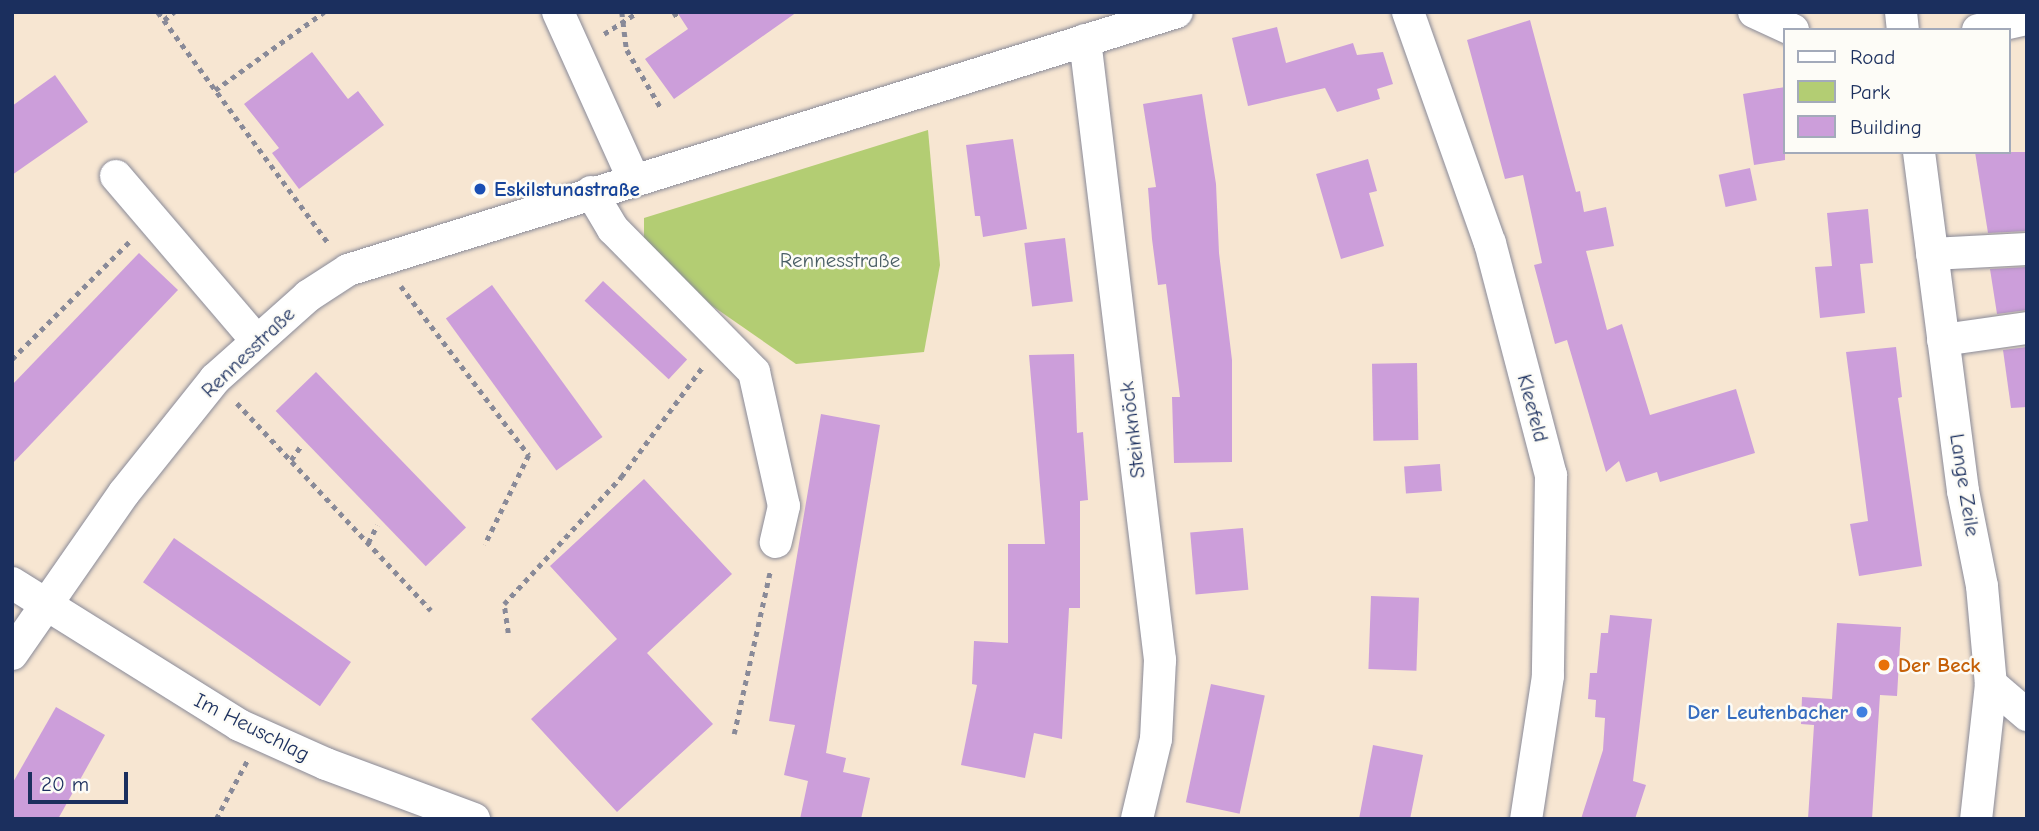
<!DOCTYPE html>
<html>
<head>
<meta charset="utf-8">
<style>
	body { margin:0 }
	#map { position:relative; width:2039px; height:831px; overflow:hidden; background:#f7e6d2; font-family:"Comic Neue",sans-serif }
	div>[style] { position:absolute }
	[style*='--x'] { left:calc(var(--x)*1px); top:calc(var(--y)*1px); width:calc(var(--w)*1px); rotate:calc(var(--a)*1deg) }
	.green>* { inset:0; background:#b3cd73 }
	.building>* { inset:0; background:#cc9eda; transform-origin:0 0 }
	.path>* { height:4.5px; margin-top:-2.25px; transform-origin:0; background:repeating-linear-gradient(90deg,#898a98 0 5px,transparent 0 10px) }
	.roads { filter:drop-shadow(0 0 2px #898a98) drop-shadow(0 0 2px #898a98) }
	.minor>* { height:32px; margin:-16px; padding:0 16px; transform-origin:16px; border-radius:16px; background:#fff }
	.dots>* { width:19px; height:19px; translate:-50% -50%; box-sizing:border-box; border:4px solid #fdfcf7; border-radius:50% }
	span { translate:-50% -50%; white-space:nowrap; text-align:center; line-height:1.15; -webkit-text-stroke:5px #fdfcf7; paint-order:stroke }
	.transit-label { font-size:21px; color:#164399; font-weight:700 }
	.left { translate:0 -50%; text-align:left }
	.park-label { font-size:21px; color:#495e64 }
	.street-label { font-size:21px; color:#1b2f5e }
	.food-label { font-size:21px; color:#c56008; font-weight:700 }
	.shop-label { font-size:21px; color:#366cbe; font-weight:700 }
	.right { translate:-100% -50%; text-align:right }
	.frame { position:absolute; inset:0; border:14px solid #1b2f5e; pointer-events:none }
	.legend { position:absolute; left:1783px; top:28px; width:228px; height:126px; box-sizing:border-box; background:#fdfcf7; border:2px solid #a3aaba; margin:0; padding:9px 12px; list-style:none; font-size:21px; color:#1b2f5e }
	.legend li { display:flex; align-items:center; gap:14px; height:35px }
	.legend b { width:35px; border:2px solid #a3aaba }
	.scale { position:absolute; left:28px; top:772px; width:100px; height:32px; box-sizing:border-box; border:4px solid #1b2f5e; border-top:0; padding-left:9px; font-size:21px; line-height:24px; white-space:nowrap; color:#1b2f5e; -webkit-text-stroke:5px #fdfcf7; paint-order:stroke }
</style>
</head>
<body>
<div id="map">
	<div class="green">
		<div style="clip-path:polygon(928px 130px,940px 265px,924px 352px,796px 364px,711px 305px,644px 238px,644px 218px)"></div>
	</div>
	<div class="building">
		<div style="clip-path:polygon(677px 12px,797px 12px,674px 99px,645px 59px,688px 29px)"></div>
		<div style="clip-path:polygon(1530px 20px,1576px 192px,1580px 191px,1584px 212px,1606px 207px,1614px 246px,1586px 251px,1607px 330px,1622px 324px,1650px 415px,1736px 389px,1755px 453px,1660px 482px,1657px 472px,1626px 482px,1619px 461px,1606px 472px,1567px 340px,1555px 344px,1534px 265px,1542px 263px,1523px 175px,1505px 179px,1467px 40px)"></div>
		<div style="clip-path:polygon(1277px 27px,1286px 63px,1353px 43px,1357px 55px,1383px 52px,1393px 84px,1377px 89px,1380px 99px,1337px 112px,1325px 88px,1248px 106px,1232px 38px)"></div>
		<div style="clip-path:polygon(312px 52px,348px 99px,358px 91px,384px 125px,299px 189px,272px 153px,279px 148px,244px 104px)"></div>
		<div style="clip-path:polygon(55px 75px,88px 122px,12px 175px,12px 106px)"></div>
		<div style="clip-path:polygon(1785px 87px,1785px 160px,1754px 165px,1743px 94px)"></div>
		<div style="clip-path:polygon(1202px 94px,1216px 184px,1219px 253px,1232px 360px,1232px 462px,1174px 463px,1172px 397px,1180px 397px,1166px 284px,1158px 285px,1152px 239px,1148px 188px,1156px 187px,1143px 104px)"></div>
		<div style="clip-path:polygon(1013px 139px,1027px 229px,983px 237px,980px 216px,975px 216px,966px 145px)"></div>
		<div style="clip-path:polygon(1975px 152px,2027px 152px,2027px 231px,1988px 233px)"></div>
		<div style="clip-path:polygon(1368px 159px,1377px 191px,1369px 193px,1384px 246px,1341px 259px,1316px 174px)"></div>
		<div style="left:1750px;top:168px;width:33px;height:32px;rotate:78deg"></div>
		<div style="clip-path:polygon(1868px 209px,1873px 263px,1860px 264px,1865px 313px,1820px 318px,1815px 267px,1832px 266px,1827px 213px)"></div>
		<div style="left:1065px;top:238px;width:64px;height:41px;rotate:83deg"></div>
		<div style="clip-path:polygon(139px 253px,178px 290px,12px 464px,12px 385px)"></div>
		<div style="clip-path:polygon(2027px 267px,2027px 310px,1997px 314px,1990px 269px)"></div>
		<div style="left:603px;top:281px;width:115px;height:27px;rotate:43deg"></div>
		<div style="left:492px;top:285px;width:188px;height:57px;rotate:54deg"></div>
		<div style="clip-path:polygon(1896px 347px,1902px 397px,1898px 398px,1922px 566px,1859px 576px,1850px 524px,1868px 521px,1846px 352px)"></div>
		<div style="clip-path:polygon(2027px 347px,2027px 407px,2011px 408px,2003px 350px)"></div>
		<div style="clip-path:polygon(1074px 354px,1077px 433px,1083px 432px,1088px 500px,1080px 501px,1080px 608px,1069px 608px,1062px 739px,1034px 733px,1025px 778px,961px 765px,977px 685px,972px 684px,974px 641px,1008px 643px,1008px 544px,1045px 544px,1029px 355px)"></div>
		<div style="left:1417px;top:363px;width:77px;height:45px;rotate:89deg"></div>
		<div style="left:316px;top:372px;width:216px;height:56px;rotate:46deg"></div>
		<div style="clip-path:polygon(821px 414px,880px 425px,826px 753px,846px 758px,843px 772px,870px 778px,861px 819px,800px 819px,808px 781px,784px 775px,795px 725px,769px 721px)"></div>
		<div style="left:1440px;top:464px;width:27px;height:36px;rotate:86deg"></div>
		<div style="clip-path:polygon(644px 479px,732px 574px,647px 653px,713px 724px,617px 812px,531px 719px,617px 639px,550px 566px)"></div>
		<div style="left:1243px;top:528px;width:62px;height:53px;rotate:85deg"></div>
		<div style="left:174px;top:538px;width:216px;height:54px;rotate:35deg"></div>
		<div style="left:1371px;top:596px;width:48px;height:73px;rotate:2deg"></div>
		<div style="clip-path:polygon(1610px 615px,1652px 619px,1633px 781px,1646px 785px,1635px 819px,1581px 819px,1603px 750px,1605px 718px,1595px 717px,1596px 700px,1588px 699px,1590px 673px,1597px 673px,1601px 633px,1608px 633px)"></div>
		<div style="clip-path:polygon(1837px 623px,1901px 627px,1897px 696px,1880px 695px,1872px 819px,1808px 819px,1814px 725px,1801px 724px,1802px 697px,1832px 699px)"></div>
		<div style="left:1211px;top:684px;width:55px;height:121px;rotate:12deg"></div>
		<div style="clip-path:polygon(56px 707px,105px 735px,58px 819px,12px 819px,12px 784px)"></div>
		<div style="clip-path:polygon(1373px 745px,1423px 755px,1410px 819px,1359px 819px)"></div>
	</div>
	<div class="path">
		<div style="--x:158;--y:12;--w:288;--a:53.6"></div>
		<div style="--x:622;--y:12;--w:38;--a:83"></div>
		<div style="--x:627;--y:50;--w:67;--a:59.6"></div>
		<div style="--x:674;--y:12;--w:6;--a:59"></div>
		<div style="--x:164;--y:20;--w:13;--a:-39"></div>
		<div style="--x:604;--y:34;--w:40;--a:-32.9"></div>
		<div style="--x:215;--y:90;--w:134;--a:-35.6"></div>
		<div style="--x:401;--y:286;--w:212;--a:52.9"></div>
		<div style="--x:529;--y:455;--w:100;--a:116.1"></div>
		<div style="--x:12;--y:359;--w:167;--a:-45"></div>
		<div style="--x:237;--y:403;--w:284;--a:46.9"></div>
		<div style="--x:291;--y:460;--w:16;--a:-55"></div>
		<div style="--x:368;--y:543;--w:20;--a:-63"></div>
		<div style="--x:508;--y:633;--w:29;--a:-98"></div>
		<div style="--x:504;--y:604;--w:173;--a:-47.3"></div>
		<div style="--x:621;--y:477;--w:139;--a:-53.5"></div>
		<div style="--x:734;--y:734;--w:167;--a:-77.5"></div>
		<div style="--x:216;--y:819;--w:66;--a:-61.9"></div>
	</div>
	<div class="roads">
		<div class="minor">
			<div style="--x:558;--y:12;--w:184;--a:65.7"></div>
			<div style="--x:1408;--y:12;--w:245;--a:70.5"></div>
			<div style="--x:1490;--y:243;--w:240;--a:75.3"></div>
			<div style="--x:1551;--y:475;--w:201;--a:90.9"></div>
			<div style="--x:1548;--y:676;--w:145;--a:98.7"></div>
			<div style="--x:1754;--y:12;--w:43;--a:24.8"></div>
			<div style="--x:1901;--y:12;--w:18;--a:84"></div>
			<div style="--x:1978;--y:30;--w:50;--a:-12.7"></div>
			<div style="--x:1085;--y:40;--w:625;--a:83.1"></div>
			<div style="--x:1160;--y:660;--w:79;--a:92.9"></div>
			<div style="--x:1156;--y:739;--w:82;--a:103.4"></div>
			<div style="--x:1919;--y:152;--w:342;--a:82.6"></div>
			<div style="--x:1963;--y:491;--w:97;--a:78.7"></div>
			<div style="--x:1982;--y:586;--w:98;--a:84.8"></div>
			<div style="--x:1991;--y:684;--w:136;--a:96.3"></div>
			<div style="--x:116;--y:176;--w:216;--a:49.5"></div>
			<div style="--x:591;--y:192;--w:43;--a:59.3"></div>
			<div style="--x:613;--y:229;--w:201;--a:45.4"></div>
			<div style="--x:754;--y:372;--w:137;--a:77.4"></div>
			<div style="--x:784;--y:506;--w:37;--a:103"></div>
			<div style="--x:1932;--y:254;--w:95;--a:-3"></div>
			<div style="--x:1943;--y:340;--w:85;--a:-8.1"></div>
			<div style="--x:12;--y:583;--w:268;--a:32"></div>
			<div style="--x:239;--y:725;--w:95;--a:24.1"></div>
			<div style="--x:326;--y:764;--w:158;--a:20.4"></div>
			<div style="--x:12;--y:654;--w:196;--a:-55.2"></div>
			<div style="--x:124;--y:493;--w:146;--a:-51.4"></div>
			<div style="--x:215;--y:379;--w:125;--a:-41.7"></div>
			<div style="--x:308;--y:296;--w:48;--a:-33"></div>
			<div style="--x:348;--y:270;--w:868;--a:-17.29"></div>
			<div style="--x:1991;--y:684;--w:48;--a:40.7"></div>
		</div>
	</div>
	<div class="dots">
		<div style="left:480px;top:189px;background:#1a4fb4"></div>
		<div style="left:1884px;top:665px;background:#e8710a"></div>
		<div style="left:1862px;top:712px;background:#3f7fe0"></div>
	</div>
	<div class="transit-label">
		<span class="left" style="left:494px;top:189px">Eskilstunastraße</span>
	</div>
	<div class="park-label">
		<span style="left:840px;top:260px">Rennesstraße</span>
	</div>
	<div class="street-label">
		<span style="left:248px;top:352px;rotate:-44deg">Rennesstraße</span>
		<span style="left:1533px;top:408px;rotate:75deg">Kleefeld</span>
		<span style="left:1132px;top:430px;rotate:-97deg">Steinknöck</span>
		<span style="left:1965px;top:485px;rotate:81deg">Lange Zeile</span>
		<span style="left:252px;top:727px;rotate:27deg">Im Heuschlag</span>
	</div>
	<div class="food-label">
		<span class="left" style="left:1898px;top:665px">Der Beck</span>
	</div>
	<div class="shop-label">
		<span class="right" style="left:1848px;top:712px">Der Leutenbacher</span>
	</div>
	<div class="frame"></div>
	<ul class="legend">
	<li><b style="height:9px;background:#fff"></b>Road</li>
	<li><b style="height:19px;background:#b3cd73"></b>Park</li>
	<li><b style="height:19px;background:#cc9eda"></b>Building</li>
	</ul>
	<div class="scale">20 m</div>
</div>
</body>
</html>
